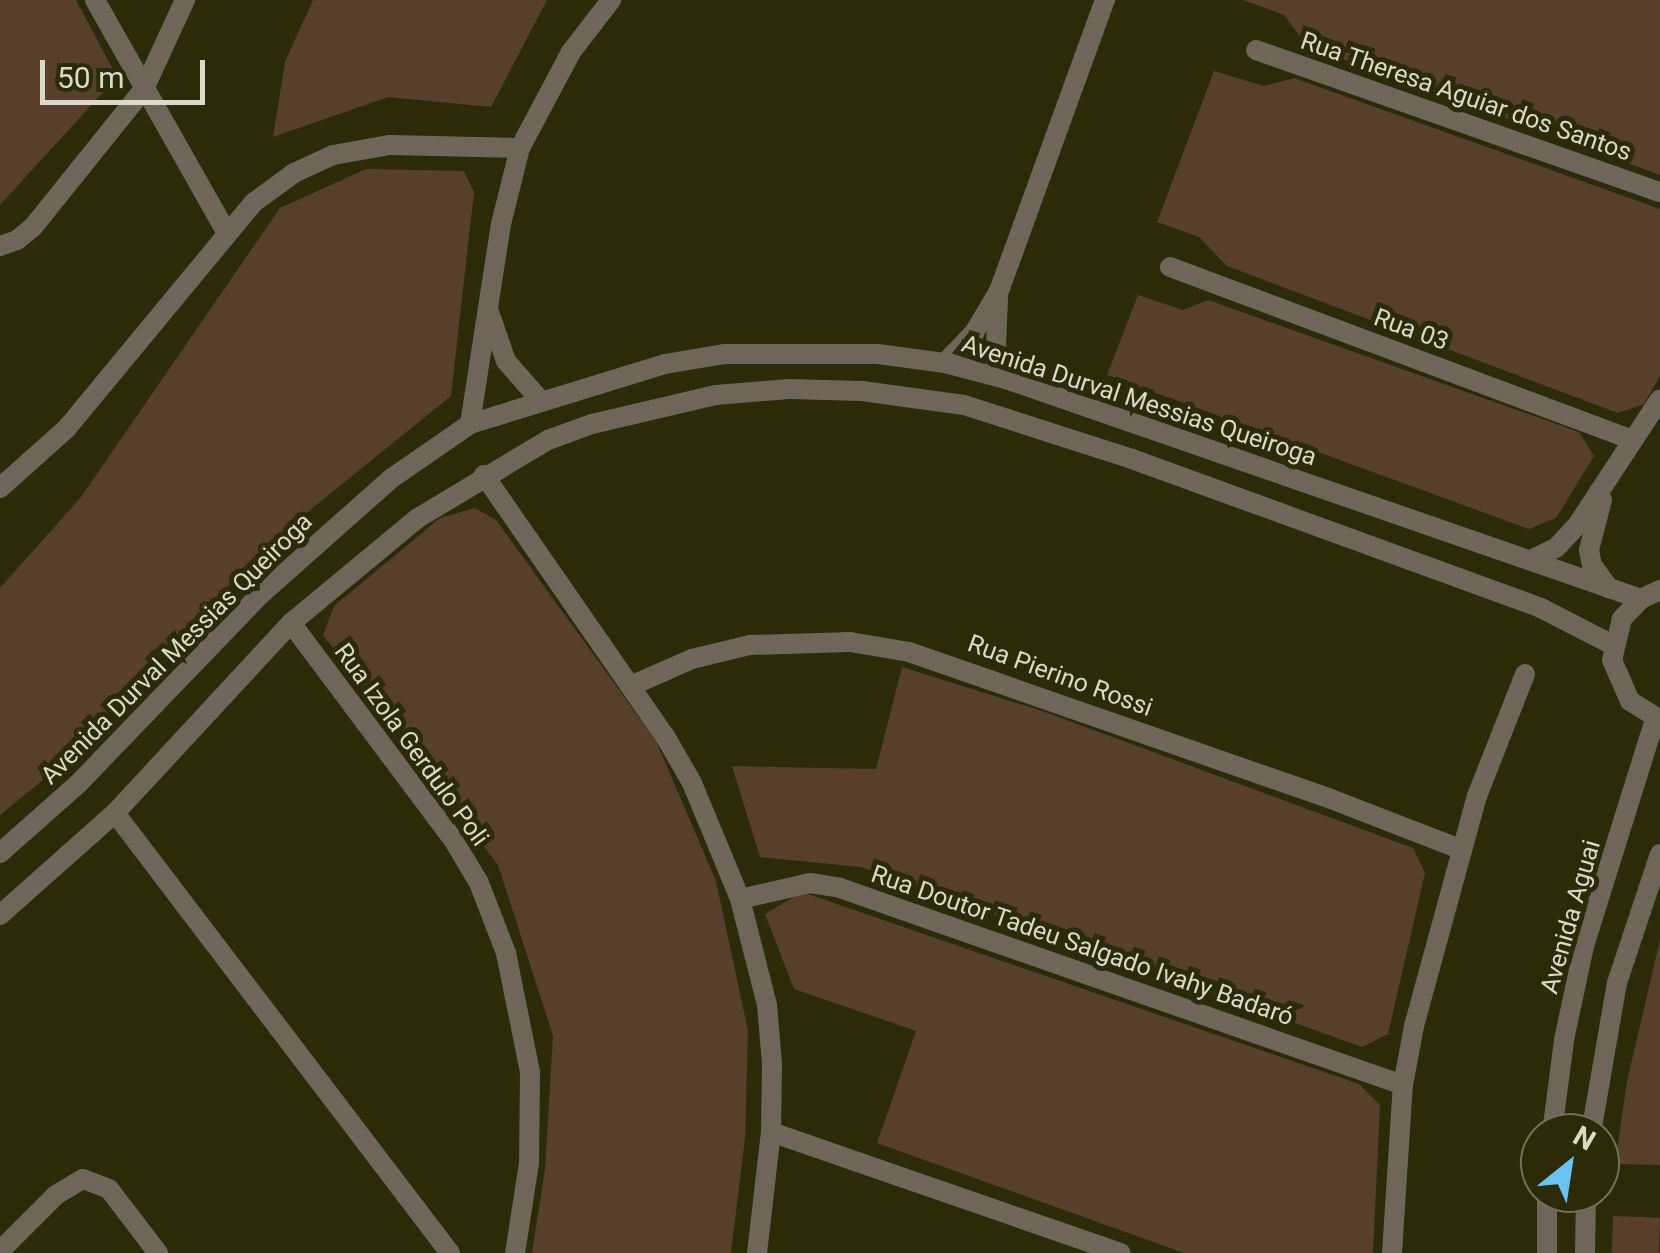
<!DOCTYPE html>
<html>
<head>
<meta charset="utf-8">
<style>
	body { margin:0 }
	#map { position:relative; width:1660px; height:1253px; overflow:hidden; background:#2b2b0a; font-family:Roboto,sans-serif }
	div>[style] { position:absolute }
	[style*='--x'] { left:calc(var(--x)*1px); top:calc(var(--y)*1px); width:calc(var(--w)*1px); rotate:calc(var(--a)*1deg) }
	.green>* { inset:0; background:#563f2d; transform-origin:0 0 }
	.street>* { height:20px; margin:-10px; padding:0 10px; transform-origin:10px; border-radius:10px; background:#6d6659 }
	span { translate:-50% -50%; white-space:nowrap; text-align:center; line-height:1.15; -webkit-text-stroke:10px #2b2b0a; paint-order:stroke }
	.street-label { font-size:25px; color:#dadac8 }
	.north { position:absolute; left:1520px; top:1113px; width:100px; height:100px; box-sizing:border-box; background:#2b2b0a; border:2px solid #717156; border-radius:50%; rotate:30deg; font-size:28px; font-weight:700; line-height:40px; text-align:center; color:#dadac8 }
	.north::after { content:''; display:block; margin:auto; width:35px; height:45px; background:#6ac3f1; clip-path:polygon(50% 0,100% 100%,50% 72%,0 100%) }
	.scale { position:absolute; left:40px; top:60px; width:165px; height:45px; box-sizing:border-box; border:5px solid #dadac8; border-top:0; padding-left:12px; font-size:30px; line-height:35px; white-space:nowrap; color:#dadac8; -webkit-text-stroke:8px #2b2b0a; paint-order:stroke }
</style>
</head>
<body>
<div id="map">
	<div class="green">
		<div style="clip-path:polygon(0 0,76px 0,112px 68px,107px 88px,0 205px)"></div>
		<div style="clip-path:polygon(313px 0,547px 0,491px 107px,388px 97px,273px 137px,285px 62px)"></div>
		<div style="clip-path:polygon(1243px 0,1660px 0,1660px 175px,1307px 46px,1284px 15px)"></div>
		<div style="clip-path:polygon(1214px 71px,1264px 86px,1294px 78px,1660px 209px,1660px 376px,1644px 404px,1618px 413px,1227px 266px,1199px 237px,1157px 222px)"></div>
		<div style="clip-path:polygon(366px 169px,464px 171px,474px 192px,451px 396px,268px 544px,48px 776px,0 815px,0 588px,81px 497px,280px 208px)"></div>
		<div style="clip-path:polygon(1138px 295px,1183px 310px,1208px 300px,1579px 432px,1594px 456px,1556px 518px,1529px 529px,1107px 375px)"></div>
		<div style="clip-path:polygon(475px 508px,496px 520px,656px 741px,716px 881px,748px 1031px,745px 1138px,731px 1253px,532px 1253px,545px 1169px,553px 1036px,498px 865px,323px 635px,334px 606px,440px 518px)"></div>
		<div style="clip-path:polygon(902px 667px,1042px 711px,1413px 848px,1425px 873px,1388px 1034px,1362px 1047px,861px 867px,760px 857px,732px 766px,876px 769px)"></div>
		<div style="clip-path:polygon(802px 892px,1359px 1084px,1380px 1105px,1373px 1253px,1184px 1253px,877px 1143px,916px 1031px,794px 989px,765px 914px)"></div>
		<div style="clip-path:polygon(1660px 940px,1660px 1165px,1615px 1164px,1627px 1081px)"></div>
		<div style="left:1613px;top:1216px;width:47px;height:37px;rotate:2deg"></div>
	</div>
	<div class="street">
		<div style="--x:95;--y:0;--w:266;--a:60.5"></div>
		<div style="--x:1256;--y:50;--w:428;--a:19.4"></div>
		<div style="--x:0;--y:246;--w:18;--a:-19"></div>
		<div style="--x:17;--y:240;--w:21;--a:-39"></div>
		<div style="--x:33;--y:227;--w:177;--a:-51.2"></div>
		<div style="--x:144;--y:89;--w:98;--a:-65.3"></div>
		<div style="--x:1170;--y:267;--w:494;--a:20.5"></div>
		<div style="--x:998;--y:298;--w:48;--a:92.4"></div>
		<div style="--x:996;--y:346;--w:34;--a:73"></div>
		<div style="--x:489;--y:312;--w:52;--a:70.9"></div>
		<div style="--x:506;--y:361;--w:52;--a:48.9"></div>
		<div style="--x:945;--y:363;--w:42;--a:-46"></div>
		<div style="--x:974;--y:333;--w:49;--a:-59.2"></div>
		<div style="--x:999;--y:291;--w:310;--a:-70"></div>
		<div style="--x:470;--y:424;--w:202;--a:-81.2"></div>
		<div style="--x:501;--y:224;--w:78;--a:-76"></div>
		<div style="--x:520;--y:148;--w:109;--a:-62"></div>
		<div style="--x:571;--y:52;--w:66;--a:-52.4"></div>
		<div style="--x:484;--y:475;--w:318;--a:55.3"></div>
		<div style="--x:665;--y:736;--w:54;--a:60.1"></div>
		<div style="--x:692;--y:783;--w:126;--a:67.5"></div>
		<div style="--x:740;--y:899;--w:109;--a:75.7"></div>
		<div style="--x:767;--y:1005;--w:58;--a:85.1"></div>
		<div style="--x:772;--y:1063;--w:69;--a:90.8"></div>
		<div style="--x:771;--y:1132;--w:122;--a:96.6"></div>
		<div style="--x:0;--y:488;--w:90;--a:-41.8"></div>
		<div style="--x:67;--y:428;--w:292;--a:-50.4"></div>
		<div style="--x:253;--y:203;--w:51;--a:-36.2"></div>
		<div style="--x:294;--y:173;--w:43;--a:-24.8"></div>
		<div style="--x:333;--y:155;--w:58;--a:-10"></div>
		<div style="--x:390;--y:145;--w:130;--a:1.3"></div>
		<div style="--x:1602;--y:500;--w:52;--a:104.6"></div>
		<div style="--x:1589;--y:550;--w:15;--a:79"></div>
		<div style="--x:1592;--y:565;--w:29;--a:54"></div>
		<div style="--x:1533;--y:559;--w:25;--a:-26"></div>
		<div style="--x:1556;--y:548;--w:33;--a:-47"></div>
		<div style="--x:1578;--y:524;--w:149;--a:-56.7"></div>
		<div style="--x:1660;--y:590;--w:21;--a:155"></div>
		<div style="--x:1641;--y:599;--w:28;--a:134"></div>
		<div style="--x:1622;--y:619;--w:42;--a:103.7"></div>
		<div style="--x:1612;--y:660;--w:45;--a:66.3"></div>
		<div style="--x:1630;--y:701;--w:36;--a:32"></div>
		<div style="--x:291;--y:623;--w:272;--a:53.2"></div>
		<div style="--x:454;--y:841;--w:49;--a:59.2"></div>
		<div style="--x:479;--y:883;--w:75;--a:68.9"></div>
		<div style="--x:506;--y:953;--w:121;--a:78.6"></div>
		<div style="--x:530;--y:1072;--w:91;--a:90.6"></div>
		<div style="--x:529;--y:1163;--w:91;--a:98.8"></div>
		<div style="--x:633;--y:685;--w:64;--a:-23.8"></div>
		<div style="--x:692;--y:659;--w:60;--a:-13.6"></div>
		<div style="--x:750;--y:645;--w:100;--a:-1.7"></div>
		<div style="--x:850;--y:642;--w:60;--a:9.6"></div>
		<div style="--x:909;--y:652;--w:447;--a:19.2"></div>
		<div style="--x:1331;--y:799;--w:138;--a:21.2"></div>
		<div style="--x:115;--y:813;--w:553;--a:52.72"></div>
		<div style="--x:0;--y:853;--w:104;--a:-41.5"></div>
		<div style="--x:78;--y:784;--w:262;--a:-46.1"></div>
		<div style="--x:260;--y:595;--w:176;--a:-41.6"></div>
		<div style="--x:392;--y:478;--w:95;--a:-34.7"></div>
		<div style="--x:470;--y:424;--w:204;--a:-17.1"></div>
		<div style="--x:665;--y:364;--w:61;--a:-9.5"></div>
		<div style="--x:725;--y:354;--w:153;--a:0"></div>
		<div style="--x:878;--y:354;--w:68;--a:7.7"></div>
		<div style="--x:945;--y:363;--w:63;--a:14.7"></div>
		<div style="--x:1006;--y:379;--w:672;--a:19.11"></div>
		<div style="--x:740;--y:899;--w:72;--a:-12.9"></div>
		<div style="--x:810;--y:883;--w:30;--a:9"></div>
		<div style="--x:840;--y:888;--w:596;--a:19.29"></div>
		<div style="--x:0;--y:915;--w:154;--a:-41.6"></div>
		<div style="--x:115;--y:813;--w:259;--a:-47.2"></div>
		<div style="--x:291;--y:623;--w:165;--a:-39.6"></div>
		<div style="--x:418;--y:518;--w:152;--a:-31"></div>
		<div style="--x:548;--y:440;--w:47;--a:-20"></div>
		<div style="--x:592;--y:424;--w:127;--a:-13.2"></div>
		<div style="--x:716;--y:395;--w:73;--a:-4.7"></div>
		<div style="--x:789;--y:389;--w:73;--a:1.6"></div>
		<div style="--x:862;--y:391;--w:103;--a:7.8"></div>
		<div style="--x:964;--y:405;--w:176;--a:17.8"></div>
		<div style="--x:1132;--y:459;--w:435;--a:20"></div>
		<div style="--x:1541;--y:608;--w:81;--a:27.2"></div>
		<div style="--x:771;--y:1132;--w:370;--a:19.1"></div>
		<div style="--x:1552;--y:1133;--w:94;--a:-82.6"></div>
		<div style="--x:1564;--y:1040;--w:96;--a:-78"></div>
		<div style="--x:1584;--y:946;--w:238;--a:-72.6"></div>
		<div style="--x:1591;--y:1133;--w:152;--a:-80.2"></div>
		<div style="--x:1617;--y:983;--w:136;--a:-71.6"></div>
		<div style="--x:0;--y:1251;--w:79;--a:-45"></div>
		<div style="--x:56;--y:1195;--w:31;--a:-31"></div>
		<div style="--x:83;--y:1179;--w:28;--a:21"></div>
		<div style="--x:109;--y:1189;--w:81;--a:52.6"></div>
		<div style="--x:1392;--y:1253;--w:168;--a:-86.3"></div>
		<div style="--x:1403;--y:1085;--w:60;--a:-79.4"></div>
		<div style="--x:1414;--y:1026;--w:238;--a:-74.7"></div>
		<div style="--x:1477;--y:796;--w:131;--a:-68.5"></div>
		<div style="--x:1547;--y:1253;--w:60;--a:-90"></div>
		<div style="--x:1585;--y:1253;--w:60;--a:-89"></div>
	</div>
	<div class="street-label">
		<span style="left:1466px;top:97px;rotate:19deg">Rua Theresa Aguiar dos Santos</span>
		<span style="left:1411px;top:330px;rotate:20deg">Rua 03</span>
		<span style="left:1139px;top:401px;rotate:18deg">Avenida Durval Messias Queiroga</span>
		<span style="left:177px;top:649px;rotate:-45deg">Avenida Durval Messias Queiroga</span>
		<span style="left:1060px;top:676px;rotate:20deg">Rua Pierino Rossi</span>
		<span style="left:411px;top:745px;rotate:54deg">Rua Izola Gerdulo Poli</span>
		<span style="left:1571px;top:917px;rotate:-74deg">Avenida Aguai</span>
		<span style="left:1082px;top:946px;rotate:19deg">Rua Doutor Tadeu Salgado Ivahy Badaró</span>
	</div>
	<div class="north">N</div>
	<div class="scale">50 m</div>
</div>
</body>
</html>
